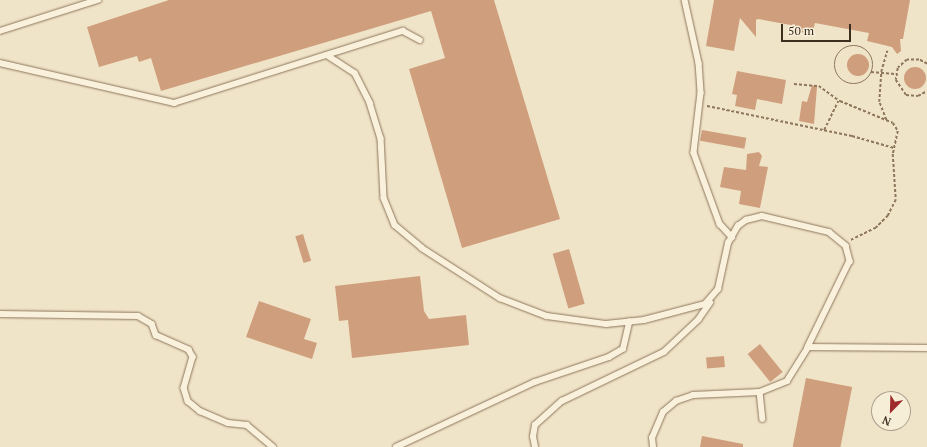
<!DOCTYPE html>
<html>
<head>
<meta charset="utf-8">
<style>
	body { margin:0 }
	#map { position:relative; width:927px; height:447px; overflow:hidden; background:#f0e4c8; font-family:"PT Serif",serif }
	div>[style] { position:absolute }
	[style*='--x'] { left:calc(var(--x)*1px); top:calc(var(--y)*1px); width:calc(var(--w)*1px); rotate:calc(var(--a)*1deg) }
	.building>* { inset:0; background:#cf9f7d; transform-origin:0 0 }
	.round { border-radius:50% }
	.path>* { height:1.5px; margin-top:-0.75px; transform-origin:0; background:repeating-linear-gradient(90deg,#8d765c 0 3px,transparent 0 5px) }
	.path>.ring { margin:-0.75px; padding:0; box-sizing:content-box; background:none; border:1.5px solid #8d765c; border-radius:50% }
	.roads { filter:drop-shadow(0 0 1px #8d765c) drop-shadow(0 0 1px #8d765c) }
	.lane>* { height:5.5px; margin:-2.75px; padding:0 2.75px; transform-origin:2.75px; border-radius:2.75px; background:#faf1dc }
	span { translate:-50% -50%; white-space:nowrap; text-align:center; line-height:1.15; -webkit-text-stroke:3.5px #f7eed8; paint-order:stroke }
	.north { position:absolute; left:871px; top:391px; width:40px; height:40px; box-sizing:border-box; background:#f7eed8; border:1px solid #ada18e; border-radius:50%; rotate:203deg; font-size:11px; font-weight:700; line-height:16px; text-align:center; color:#3d2e20 }
	.north::after { content:''; display:block; margin:auto; width:14px; height:18px; background:#9e2a2b; clip-path:polygon(50% 0,100% 100%,50% 72%,0 100%) }
	.scale { position:absolute; left:781px; top:24px; width:70px; height:18px; box-sizing:border-box; border:2px solid #3d2e20; border-top:0; padding-left:5px; font-size:12px; line-height:14px; white-space:nowrap; color:#3d2e20; -webkit-text-stroke:3px #f7eed8; paint-order:stroke }
</style>
</head>
<body>
<div id="map">
	<div class="building">
		<div style="clip-path:polygon(169px 0,494px 0,560px 219px,462px 248px,409px 69px,445px 58px,431px 11px,161px 91px,151px 58px,139px 62px,137px 56px,99px 67px,87px 27px)"></div>
		<div style="clip-path:polygon(714px 0,910px 0,903px 39px,900px 39px,901px 51px,897px 54px,892px 47px,867px 41px,869px 33px,815px 23px,812px 34px,794px 31px,796px 26px,758px 19px,756px 20px,756px 37px,740px 18px,734px 51px,706px 46px)"></div>
		<div class="round" style="left:847px;top:54px;width:22px;height:22px"></div>
		<div class="round" style="left:904px;top:67px;width:22px;height:22px"></div>
		<div style="clip-path:polygon(737px 71px,786px 80px,782px 104px,757px 99px,755px 110px,735px 106px,737px 95px,732px 94px)"></div>
		<div style="clip-path:polygon(812px 85px,817px 87px,814px 124px,799px 121px,802px 101px,807px 102px)"></div>
		<div style="left:702px;top:130px;width:45px;height:11px;rotate:10deg"></div>
		<div style="clip-path:polygon(759px 152px,762px 156px,759px 166px,768px 167px,760px 208px,739px 204px,741px 191px,720px 187px,724px 167px,746px 170px,747px 154px)"></div>
		<div style="left:303px;top:234px;width:28px;height:8px;rotate:73deg"></div>
		<div style="left:569px;top:249px;width:57px;height:17px;rotate:74deg"></div>
		<div style="clip-path:polygon(420px 276px,424px 311px,429px 319px,466px 315px,469px 345px,352px 358px,348px 320px,339px 321px,335px 286px)"></div>
		<div style="clip-path:polygon(259px 301px,311px 319px,304px 339px,317px 343px,312px 359px,246px 337px)"></div>
		<div style="left:760px;top:344px;width:36px;height:16px;rotate:51deg"></div>
		<div style="left:724px;top:356px;width:11px;height:18px;rotate:85deg"></div>
		<div style="left:806px;top:378px;width:47px;height:70px;rotate:11deg"></div>
		<div style="clip-path:polygon(702px 436px,743px 444px,743px 447px,700px 447px)"></div>
	</div>
	<div class="path">
		<div class="ring" style="left:835px;top:46px;width:36.5px;height:36.5px"></div>
		<div style="--x:927;--y:64;--w:9;--a:-153"></div>
		<div style="--x:919;--y:60;--w:12;--a:180"></div>
		<div style="--x:907;--y:60;--w:12;--a:138"></div>
		<div style="--x:898;--y:68;--w:12;--a:99"></div>
		<div style="--x:896;--y:80;--w:18;--a:56"></div>
		<div style="--x:906;--y:95;--w:12;--a:5"></div>
		<div style="--x:918;--y:96;--w:10;--a:-29"></div>
		<div style="--x:871;--y:72;--w:24;--a:5"></div>
		<div style="--x:794;--y:84;--w:25;--a:5"></div>
		<div style="--x:819;--y:86;--w:26;--a:36"></div>
		<div style="--x:840;--y:101;--w:57;--a:22.5"></div>
		<div style="--x:893;--y:123;--w:9;--a:58"></div>
		<div style="--x:898;--y:131;--w:24;--a:102"></div>
		<div style="--x:893;--y:154;--w:46;--a:86.3"></div>
		<div style="--x:896;--y:200;--w:18;--a:117"></div>
		<div style="--x:888;--y:216;--w:17;--a:135"></div>
		<div style="--x:876;--y:228;--w:28;--a:154"></div>
		<div style="--x:707;--y:106;--w:148;--a:11.7"></div>
		<div style="--x:852;--y:136;--w:44;--a:15.9"></div>
		<div style="--x:886;--y:120;--w:19;--a:-111"></div>
		<div style="--x:879;--y:102;--w:30;--a:-86"></div>
		<div style="--x:881;--y:72;--w:22;--a:-74"></div>
		<div style="--x:824;--y:130;--w:32;--a:-64"></div>
	</div>
	<div class="roads">
		<div class="lane">
			<div style="--x:685;--y:0;--w:65;--a:77.5"></div>
			<div style="--x:699;--y:63;--w:30;--a:86"></div>
			<div style="--x:701;--y:93;--w:60;--a:96.7"></div>
			<div style="--x:694;--y:153;--w:76;--a:69.9"></div>
			<div style="--x:720;--y:224;--w:18;--a:47"></div>
			<div style="--x:0;--y:31;--w:103;--a:-17.6"></div>
			<div style="--x:327;--y:55;--w:33;--a:33"></div>
			<div style="--x:355;--y:73;--w:34;--a:63"></div>
			<div style="--x:370;--y:103;--w:37;--a:73"></div>
			<div style="--x:381;--y:138;--w:60;--a:87.1"></div>
			<div style="--x:384;--y:198;--w:29;--a:68"></div>
			<div style="--x:395;--y:225;--w:35;--a:40"></div>
			<div style="--x:422;--y:248;--w:93;--a:32.7"></div>
			<div style="--x:500;--y:298;--w:50;--a:21"></div>
			<div style="--x:547;--y:316;--w:60;--a:7.7"></div>
			<div style="--x:606;--y:324;--w:38;--a:-6"></div>
			<div style="--x:644;--y:320;--w:63;--a:-14.7"></div>
			<div style="--x:705;--y:304;--w:20;--a:-49"></div>
			<div style="--x:718;--y:289;--w:47;--a:-77.7"></div>
			<div style="--x:728;--y:243;--w:20;--a:-60"></div>
			<div style="--x:738;--y:226;--w:10;--a:-37"></div>
			<div style="--x:746;--y:220;--w:16;--a:-14"></div>
			<div style="--x:762;--y:216;--w:69;--a:13.4"></div>
			<div style="--x:829;--y:232;--w:22;--a:39"></div>
			<div style="--x:846;--y:246;--w:16;--a:75"></div>
			<div style="--x:850;--y:261;--w:96;--a:116"></div>
			<div style="--x:0;--y:63;--w:179;--a:12.9"></div>
			<div style="--x:174;--y:103;--w:240;--a:-17.5"></div>
			<div style="--x:403;--y:31;--w:19;--a:28"></div>
			<div style="--x:0;--y:314;--w:138;--a:0.8"></div>
			<div style="--x:138;--y:316;--w:16;--a:30"></div>
			<div style="--x:152;--y:324;--w:12;--a:70"></div>
			<div style="--x:156;--y:335;--w:36;--a:24"></div>
			<div style="--x:189;--y:350;--w:8;--a:60"></div>
			<div style="--x:193;--y:357;--w:32;--a:106"></div>
			<div style="--x:184;--y:388;--w:14;--a:73"></div>
			<div style="--x:188;--y:401;--w:16;--a:40"></div>
			<div style="--x:200;--y:411;--w:30;--a:23"></div>
			<div style="--x:228;--y:423;--w:19;--a:6"></div>
			<div style="--x:247;--y:425;--w:34;--a:40"></div>
			<div style="--x:760;--y:392;--w:27;--a:84"></div>
			<div style="--x:396;--y:447;--w:153;--a:-25.1"></div>
			<div style="--x:535;--y:382;--w:78;--a:-18.7"></div>
			<div style="--x:609;--y:357;--w:16;--a:-30"></div>
			<div style="--x:623;--y:349;--w:28;--a:-77"></div>
			<div style="--x:535;--y:447;--w:10;--a:-101"></div>
			<div style="--x:533;--y:437;--w:12;--a:-81"></div>
			<div style="--x:535;--y:425;--w:36;--a:-42"></div>
			<div style="--x:562;--y:401;--w:113;--a:-25.7"></div>
			<div style="--x:664;--y:352;--w:47;--a:-43.3"></div>
			<div style="--x:698;--y:320;--w:21;--a:-55"></div>
			<div style="--x:653;--y:447;--w:9;--a:-96"></div>
			<div style="--x:652;--y:438;--w:28;--a:-67"></div>
			<div style="--x:663;--y:412;--w:17;--a:-40"></div>
			<div style="--x:676;--y:401;--w:18;--a:-19"></div>
			<div style="--x:693;--y:395;--w:67;--a:-2.6"></div>
			<div style="--x:760;--y:392;--w:29;--a:-22"></div>
			<div style="--x:787;--y:381;--w:40;--a:-58"></div>
			<div style="--x:808;--y:347;--w:119;--a:0.5"></div>
		</div>
	</div>
	<div class="north">N</div>
	<div class="scale">50 m</div>
</div>
</body>
</html>
